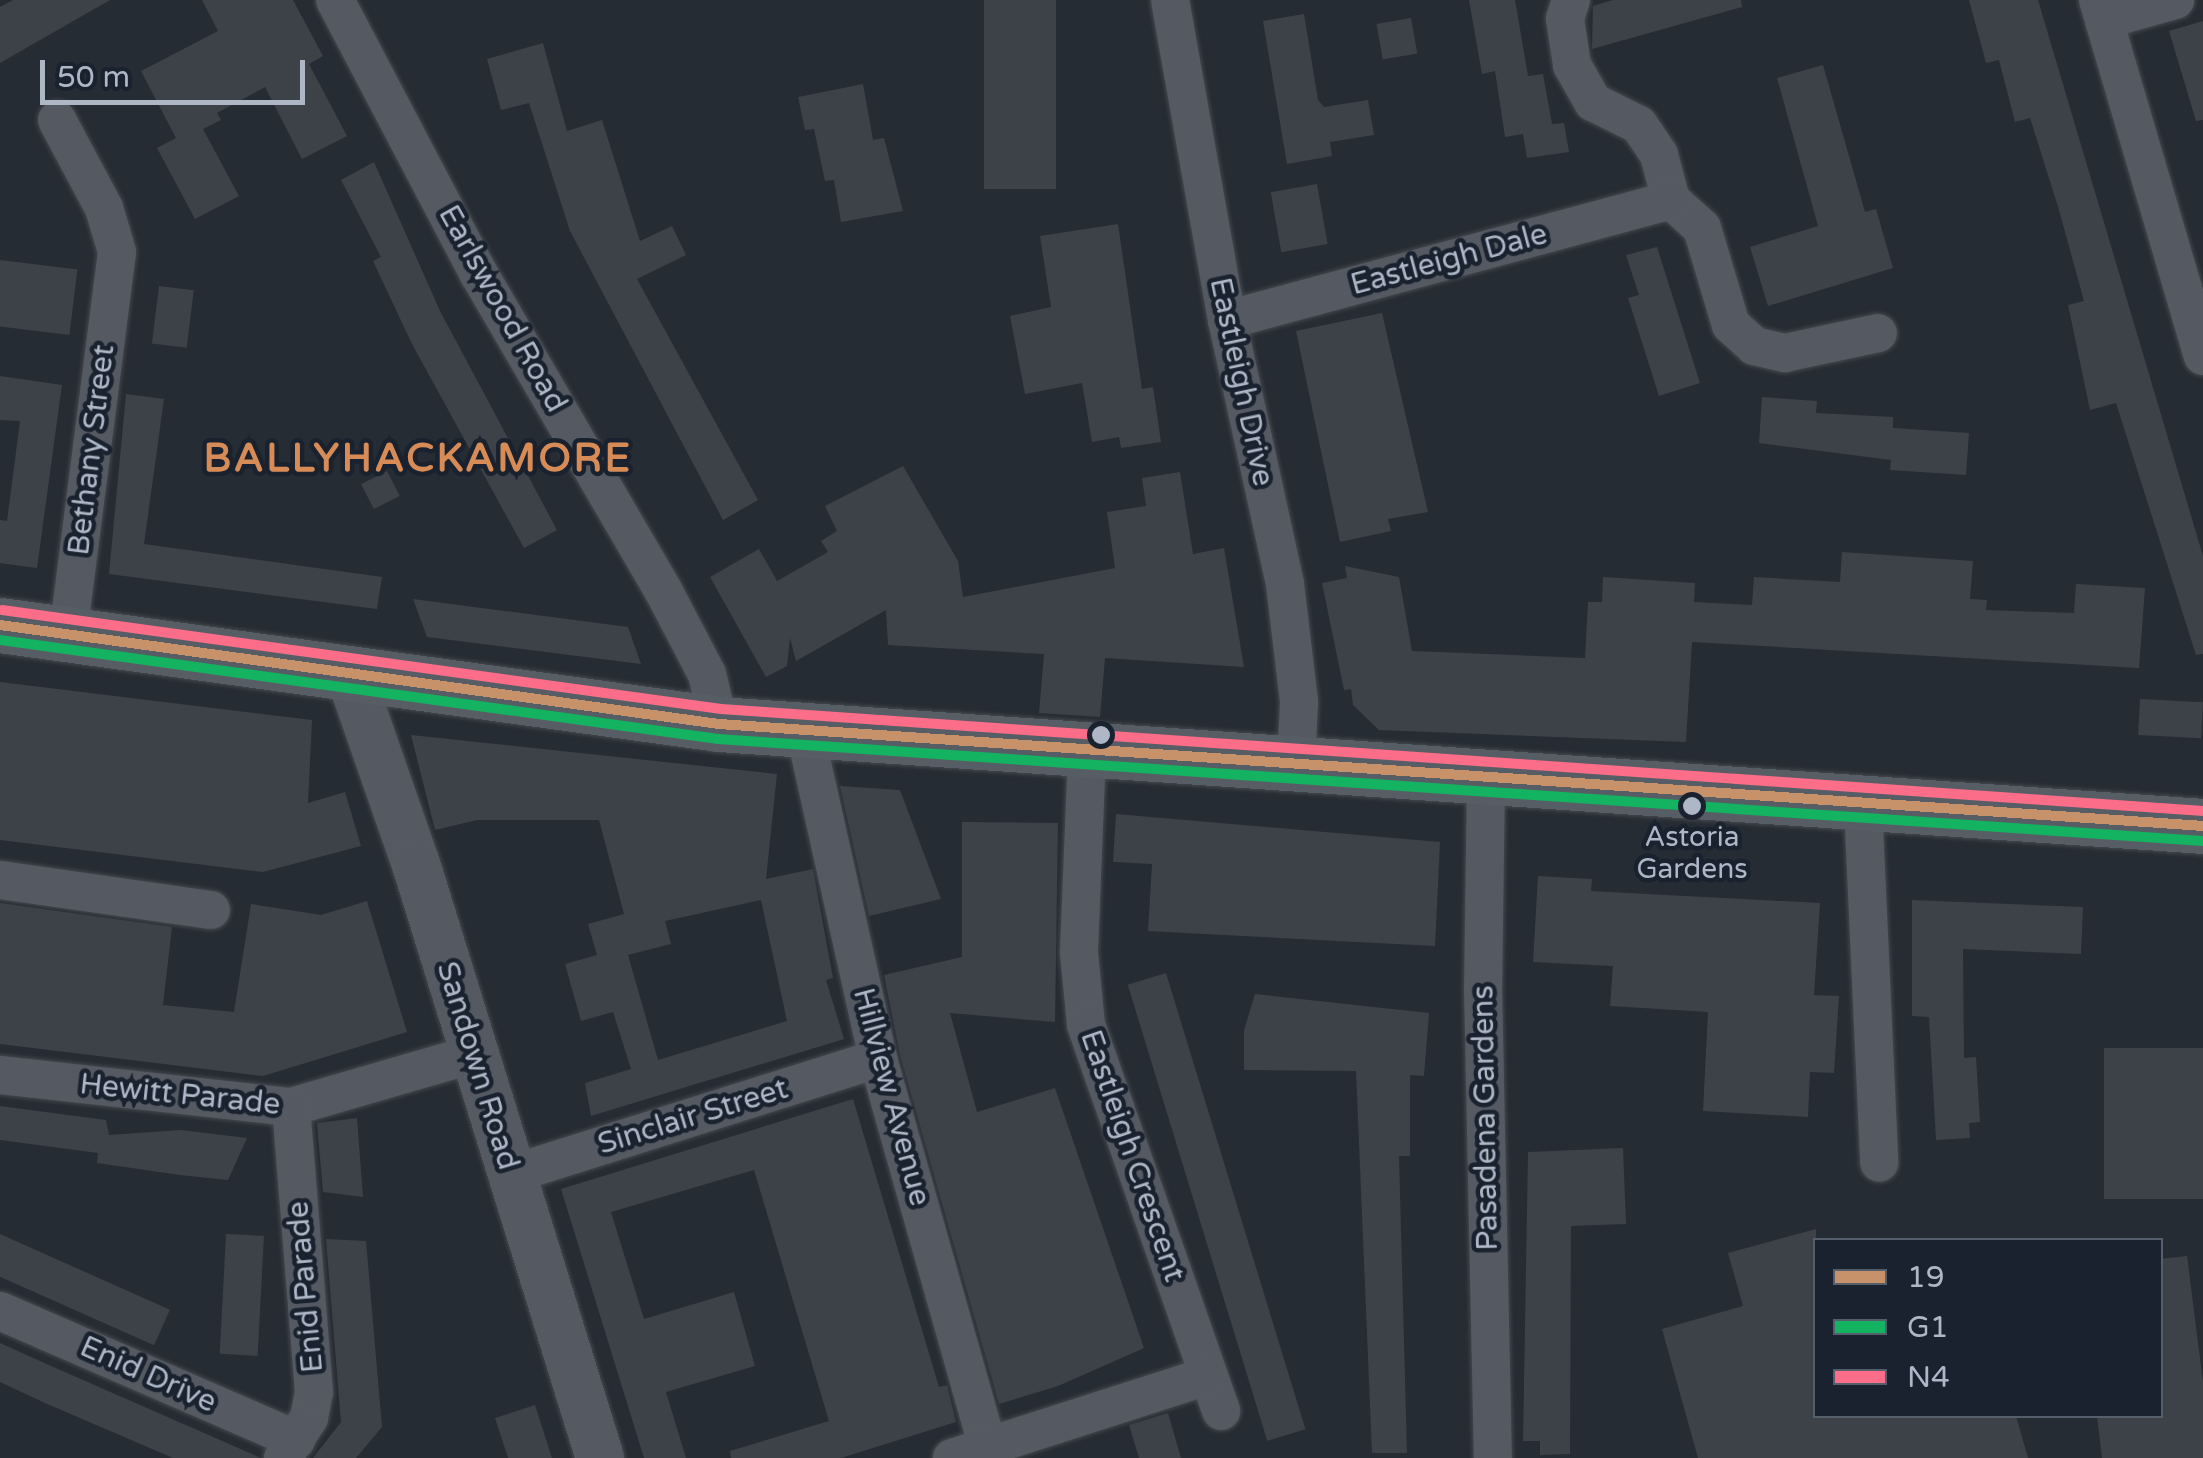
<!DOCTYPE html>
<html>
<head>
<meta charset="utf-8">
<style>
	body { margin:0 }
	#map { position:relative; width:2203px; height:1458px; overflow:hidden; background:#262c33; font-family:"Varela Round",sans-serif }
	div>[style] { position:absolute }
	[style*='--x'] { left:calc(var(--x)*1px); top:calc(var(--y)*1px); width:calc(var(--w)*1px); rotate:calc(var(--a)*1deg) }
	.building>* { inset:0; background:#3d4249; transform-origin:0 0 }
	.roads { filter:drop-shadow(0 0 2px #44484e) drop-shadow(0 0 2px #44484e) }
	.minor>* { height:38px; margin:-19px; padding:0 19px; transform-origin:19px; border-radius:19px; background:#555a62 }
	.tertiary>* { height:48px; margin:-24px; padding:0 24px; transform-origin:24px; border-radius:24px; background:#555a62 }
	.primary>* { height:55px; margin:-27.5px; padding:0 27.5px; transform-origin:27.5px; border-radius:27.5px; background:#575d64 }
	.bus-1>* { height:10px; margin:-5px; padding:0 5px; transform-origin:5px; border-radius:5px; background:#c7916a }
	.bus-2>* { height:10px; margin:-5px; padding:0 5px; transform-origin:5px; border-radius:5px; background:#13b361 }
	.bus-3>* { height:10px; margin:-5px; padding:0 5px; transform-origin:5px; border-radius:5px; background:#fb6d88 }
	.dots>* { width:28px; height:28px; translate:-50% -50%; box-sizing:border-box; border:5px solid #19222e; border-radius:50% }
	span { translate:-50% -50%; white-space:nowrap; text-align:center; line-height:1.15; -webkit-text-stroke:9px #19222e; paint-order:stroke }
	.bus-label { font-size:28px; color:#aeb7c6 }
	.street-label { font-size:30px; color:#aeb7c6 }
	.district-label { font-size:40px; color:#d78c57; font-weight:700; letter-spacing:2.5px }
	.legend { position:absolute; left:1813px; top:1238px; width:350px; height:180px; box-sizing:border-box; background:#19222e; border:2px solid #555e6b; margin:0; padding:12px 18px; list-style:none; font-size:30px; color:#aeb7c6 }
	.legend li { display:flex; align-items:center; gap:20px; height:50px }
	.legend b { width:50px; border:2px solid #555e6b }
	.scale { position:absolute; left:40px; top:60px; width:265px; height:45px; box-sizing:border-box; border:5px solid #aeb7c6; border-top:0; padding-left:12px; font-size:30px; line-height:35px; white-space:nowrap; color:#aeb7c6; -webkit-text-stroke:8px #19222e; paint-order:stroke }
</style>
</head>
<body>
<div id="map">
	<div class="building">
		<div style="clip-path:polygon(13px 0,110px 0,0 63px,0 7px)"></div>
		<div style="clip-path:polygon(202px 0,293px 0,323px 56px,309px 64px,347px 136px,302px 159px,265px 87px,217px 113px,221px 120px,203px 129px,239px 196px,195px 219px,157px 148px,176px 138px,141px 71px,218px 31px)"></div>
		<div style="left:984px;top:0;width:72px;height:189px"></div>
		<div style="clip-path:polygon(1469px 0,1515px 0,1528px 76px,1543px 74px,1552px 124px,1564px 123px,1569px 152px,1527px 158px,1523px 134px,1505px 137px,1495px 71px,1482px 74px)"></div>
		<div style="clip-path:polygon(1613px 0,1741px 0,1742px 7px,1592px 49px,1593px 6px)"></div>
		<div style="clip-path:polygon(1969px 0,2038px 0,2203px 556px,2203px 654px,2196px 655px,2116px 403px,2090px 410px,2068px 305px,2084px 301px,2059px 210px,2030px 118px,2015px 122px,1999px 60px,1986px 63px)"></div>
		<div style="clip-path:polygon(1304px 14px,1318px 100px,1324px 107px,1368px 100px,1374px 135px,1330px 142px,1332px 156px,1287px 164px,1263px 21px)"></div>
		<div style="left:1411px;top:18px;width:36px;height:35px;rotate:80deg"></div>
		<div style="clip-path:polygon(2203px 21px,2203px 120px,2196px 121px,2169px 31px)"></div>
		<div style="clip-path:polygon(543px 43px,567px 131px,602px 120px,640px 241px,672px 226px,686px 255px,637px 279px,758px 500px,723px 520px,570px 231px,529px 103px,501px 110px,487px 59px)"></div>
		<div style="clip-path:polygon(1823px 65px,1865px 212px,1876px 209px,1893px 268px,1768px 306px,1750px 247px,1818px 226px,1777px 78px)"></div>
		<div style="clip-path:polygon(863px 84px,873px 140px,884px 138px,903px 211px,841px 222px,834px 180px,825px 181px,814px 129px,805px 130px,798px 97px)"></div>
		<div style="clip-path:polygon(374px 162px,440px 311px,557px 530px,524px 548px,412px 344px,373px 261px,381px 257px,341px 180px)"></div>
		<div style="left:1317px;top:184px;width:61px;height:47px;rotate:80deg"></div>
		<div style="clip-path:polygon(1118px 224px,1142px 389px,1153px 387px,1161px 442px,1121px 448px,1119px 437px,1092px 442px,1082px 383px,1025px 394px,1010px 316px,1051px 307px,1040px 236px)"></div>
		<div style="clip-path:polygon(1657px 247px,1700px 383px,1659px 396px,1628px 298px,1639px 295px,1626px 255px)"></div>
		<div style="left:0;top:260px;width:78px;height:66px;rotate:7deg"></div>
		<div style="left:159px;top:286px;width:35px;height:58px;rotate:7deg"></div>
		<div style="clip-path:polygon(1382px 313px,1428px 512px,1388px 519px,1391px 531px,1340px 542px,1296px 331px)"></div>
		<div style="clip-path:polygon(0 376px,62px 385px,37px 568px,0 563px,0 520px,7px 521px,20px 421px,0 420px)"></div>
		<div style="clip-path:polygon(126px 394px,164px 399px,144px 544px,382px 577px,377px 609px,109px 574px)"></div>
		<div style="clip-path:polygon(1762px 397px,1817px 401px,1816px 413px,1893px 417px,1893px 428px,1969px 433px,1966px 475px,1890px 470px,1891px 460px,1759px 443px)"></div>
		<div style="clip-path:polygon(903px 466px,958px 561px,963px 597px,1115px 568px,1107px 512px,1146px 506px,1142px 478px,1180px 472px,1193px 554px,1224px 548px,1244px 667px,1105px 658px,1100px 717px,1039px 713px,1044px 654px,888px 645px,886px 610px,796px 661px,790px 638px,787px 666px,766px 677px,710px 577px,759px 549px,777px 581px,828px 552px,821px 541px,837px 531px,825px 506px)"></div>
		<div style="left:387px;top:471px;width:28px;height:29px;rotate:63deg"></div>
		<div style="clip-path:polygon(1842px 552px,1973px 561px,1970px 599px,1987px 600px,1986px 610px,2074px 613px,2076px 584px,2145px 588px,2139px 668px,1692px 642px,1686px 742px,1379px 730px,1353px 705px,1351px 689px,1344px 690px,1322px 583px,1347px 578px,1345px 566px,1399px 577px,1412px 651px,1585px 658px,1588px 602px,1602px 602px,1603px 577px,1695px 583px,1694px 602px,1752px 605px,1754px 577px,1840px 582px)"></div>
		<div style="clip-path:polygon(413px 599px,628px 627px,641px 664px,427px 637px)"></div>
		<div style="clip-path:polygon(0 682px,312px 720px,308px 803px,345px 792px,361px 846px,263px 872px,0 840px)"></div>
		<div style="left:2140px;top:699px;width:63px;height:36px;rotate:3deg"></div>
		<div style="clip-path:polygon(evenodd,411px 735px,777px 774px,766px 879px,813px 869px,833px 978px,826px 980px,844px 1039px,591px 1116px,585px 1083px,631px 1069px,613px 1012px,581px 1021px,565px 964px,597px 955px,588px 924px,624px 914px,599px 820px,477px 820px,435px 830px,411px 735px,761px 900px,787px 1021px,658px 1060px,628px 955px,671px 944px,665px 921px,761px 900px)"></div>
		<div style="clip-path:polygon(840px 786px,900px 790px,941px 899px,869px 916px)"></div>
		<div style="clip-path:polygon(1116px 814px,1440px 842px,1435px 946px,1148px 931px,1152px 864px,1113px 862px)"></div>
		<div style="clip-path:polygon(962px 822px,1058px 823px,1055px 1022px,950px 1013px,977px 1112px,1055px 1088px,1144px 1348px,1058px 1386px,999px 1404px,900px 1055px,884px 975px,962px 957px)"></div>
		<div style="clip-path:polygon(1538px 876px,1592px 879px,1591px 891px,1820px 903px,1814px 995px,1839px 996px,1834px 1073px,1810px 1072px,1808px 1117px,1703px 1111px,1708px 1012px,1610px 1006px,1613px 966px,1533px 962px)"></div>
		<div style="clip-path:polygon(1912px 900px,2083px 907px,2081px 954px,1963px 949px,1964px 1058px,1976px 1057px,1980px 1122px,1969px 1123px,1970px 1138px,1936px 1140px,1929px 1017px,1912px 1016px)"></div>
		<div style="clip-path:polygon(367px 901px,407px 1032px,263px 1076px,0 1044px,0 903px,172px 927px,163px 1005px,234px 1012px,251px 904px,321px 915px)"></div>
		<div style="left:1166px;top:973px;width:477px;height:40px;rotate:73deg"></div>
		<div style="clip-path:polygon(1255px 994px,1429px 1013px,1424px 1076px,1410px 1075px,1410px 1156px,1399px 1156px,1407px 1453px,1372px 1453px,1356px 1071px,1244px 1070px,1244px 1030px)"></div>
		<div style="left:2203px;top:1048px;width:151px;height:99px;rotate:90deg"></div>
		<div style="clip-path:polygon(853px 1099px,939px 1387px,947px 1385px,956px 1422px,841px 1458px,731px 1458px,730px 1451px,829px 1421px,754px 1170px,611px 1212px,644px 1319px,734px 1292px,755px 1366px,666px 1392px,686px 1458px,644px 1458px,561px 1189px)"></div>
		<div style="clip-path:polygon(0 1106px,106px 1120px,109px 1135px,181px 1130px,247px 1138px,228px 1180px,180px 1175px,97px 1163px,98px 1153px,0 1140px)"></div>
		<div style="clip-path:polygon(357px 1118px,363px 1197px,323px 1192px,317px 1123px)"></div>
		<div style="clip-path:polygon(1623px 1148px,1626px 1224px,1571px 1226px,1570px 1454px,1540px 1455px,1540px 1441px,1523px 1441px,1528px 1152px)"></div>
		<div style="clip-path:polygon(1816px 1229px,1816px 1416px,2016px 1416px,2028px 1458px,1698px 1458px,1662px 1329px,1743px 1306px,1728px 1253px)"></div>
		<div style="left:0;top:1234px;width:186px;height:39px;rotate:24deg"></div>
		<div style="left:226px;top:1234px;width:38px;height:120px;rotate:3deg"></div>
		<div style="clip-path:polygon(326px 1239px,366px 1241px,382px 1427px,356px 1458px,313px 1458px,341px 1422px)"></div>
		<div style="clip-path:polygon(2187px 1256px,2203px 1382px,2203px 1458px,2102px 1458px,2097px 1416px,2160px 1416px,2160px 1259px)"></div>
		<div style="clip-path:polygon(0 1343px,51px 1366px,261px 1458px,173px 1458px,45px 1403px,0 1382px)"></div>
		<div style="clip-path:polygon(535px 1405px,552px 1458px,508px 1458px,495px 1418px)"></div>
		<div style="clip-path:polygon(1168px 1413px,1181px 1458px,1139px 1458px,1129px 1425px)"></div>
	</div>
	<div class="roads">
		<div class="minor">
			<div style="--x:335;--y:0;--w:310;--a:62.3"></div>
			<div style="--x:479;--y:274;--w:366;--a:59.8"></div>
			<div style="--x:663;--y:590;--w:95;--a:62.4"></div>
			<div style="--x:707;--y:674;--w:51;--a:76.5"></div>
			<div style="--x:1170;--y:0;--w:325;--a:79.9"></div>
			<div style="--x:1227;--y:320;--w:270;--a:77.6"></div>
			<div style="--x:1285;--y:584;--w:119;--a:83.2"></div>
			<div style="--x:1299;--y:702;--w:63;--a:92.7"></div>
			<div style="--x:1571;--y:0;--w:20;--a:108"></div>
			<div style="--x:1565;--y:19;--w:47;--a:81.3"></div>
			<div style="--x:1572;--y:65;--w:43;--a:60.4"></div>
			<div style="--x:1593;--y:102;--w:51;--a:26.6"></div>
			<div style="--x:1639;--y:125;--w:36;--a:56"></div>
			<div style="--x:1659;--y:155;--w:47;--a:75.1"></div>
			<div style="--x:1671;--y:200;--w:42;--a:42.1"></div>
			<div style="--x:1702;--y:228;--w:101;--a:73.4"></div>
			<div style="--x:1731;--y:325;--w:31;--a:42"></div>
			<div style="--x:1754;--y:346;--w:32;--a:13"></div>
			<div style="--x:1785;--y:353;--w:95;--a:-12.1"></div>
			<div style="--x:2098;--y:0;--w:371;--a:73.6"></div>
			<div style="--x:2104;--y:20;--w:74;--a:-15.7"></div>
			<div style="--x:57;--y:120;--w:100;--a:61.9"></div>
			<div style="--x:104;--y:208;--w:46;--a:73.5"></div>
			<div style="--x:117;--y:252;--w:385;--a:97.3"></div>
			<div style="--x:1227;--y:320;--w:460;--a:-15.1"></div>
			<div style="--x:805;--y:732;--w:335;--a:77.4"></div>
			<div style="--x:878;--y:1059;--w:415;--a:74.2"></div>
			<div style="--x:1087;--y:752;--w:201;--a:92.3"></div>
			<div style="--x:1079;--y:953;--w:72;--a:84.4"></div>
			<div style="--x:1086;--y:1025;--w:409;--a:70.7"></div>
			<div style="--x:1486;--y:779;--w:208;--a:90.8"></div>
			<div style="--x:1483;--y:987;--w:471;--a:88.8"></div>
			<div style="--x:1863;--y:804;--w:359;--a:87.4"></div>
			<div style="--x:0;--y:880;--w:213;--a:8.1"></div>
			<div style="--x:0;--y:1075;--w:293;--a:6.3"></div>
			<div style="--x:291;--y:1107;--w:191;--a:-16.2"></div>
			<div style="--x:509;--y:1175;--w:387;--a:-17.5"></div>
			<div style="--x:0;--y:1311;--w:323;--a:23.5"></div>
			<div style="--x:283;--y:1458;--w:48;--a:-57"></div>
			<div style="--x:309;--y:1418;--w:26;--a:-79"></div>
			<div style="--x:314;--y:1392;--w:286;--a:-94.6"></div>
			<div style="--x:952;--y:1458;--w:268;--a:-17.8"></div>
		</div>
		<div class="tertiary">
			<div style="--x:350;--y:675;--w:200;--a:70.8"></div>
			<div style="--x:416;--y:864;--w:622;--a:72.79"></div>
		</div>
		<div class="primary">
			<div style="--x:0;--y:625;--w:726;--a:7.84"></div>
			<div style="--x:719;--y:724;--w:1488;--a:3.93"></div>
		</div>
	</div>
	<div class="bus-1">
		<div style="--x:0;--y:625;--w:726;--a:7.84"></div>
		<div style="--x:719;--y:724;--w:1488;--a:3.93"></div>
	</div>
	<div class="bus-2">
		<div style="--x:0;--y:640;--w:725;--a:7.85"></div>
		<div style="--x:718;--y:739;--w:1488;--a:3.93"></div>
	</div>
	<div class="bus-3">
		<div style="--x:2;--y:610;--w:726;--a:7.84"></div>
		<div style="--x:721;--y:709;--w:1486;--a:3.94"></div>
	</div>
	<div class="dots">
		<div style="left:1101px;top:735px;background:#aeb7c6"></div>
		<div style="left:1692px;top:806px;background:#aeb7c6"></div>
	</div>
	<div class="bus-label">
		<span style="left:1692px;top:853px">Astoria<br>Gardens</span>
	</div>
	<div class="street-label">
		<span style="left:1449px;top:260px;rotate:-15deg">Eastleigh Dale</span>
		<span style="left:502px;top:309px;rotate:61deg">Earlswood Road</span>
		<span style="left:1241px;top:382px;rotate:78deg">Eastleigh Drive</span>
		<span style="left:92px;top:450px;rotate:-83deg">Bethany Street</span>
		<span style="left:477px;top:1066px;rotate:73deg">Sandown Road</span>
		<span style="left:180px;top:1095px;rotate:6deg">Hewitt Parade</span>
		<span style="left:891px;top:1097px;rotate:75deg">Hillview Avenue</span>
		<span style="left:693px;top:1117px;rotate:-17deg">Sinclair Street</span>
		<span style="left:1486px;top:1118px;rotate:-91deg">Pasadena Gardens</span>
		<span style="left:1132px;top:1156px;rotate:71deg">Eastleigh Crescent</span>
		<span style="left:306px;top:1287px;rotate:-95deg">Enid Parade</span>
		<span style="left:148px;top:1375px;rotate:24deg">Enid Drive</span>
	</div>
	<div class="district-label">
		<span style="left:418px;top:458px">BALLYHACKAMORE</span>
	</div>
	<ul class="legend">
	<li><b style="height:12px;background:#c7916a"></b>19</li>
	<li><b style="height:12px;background:#13b361"></b>G1</li>
	<li><b style="height:12px;background:#fb6d88"></b>N4</li>
	</ul>
	<div class="scale">50 m</div>
</div>
</body>
</html>
